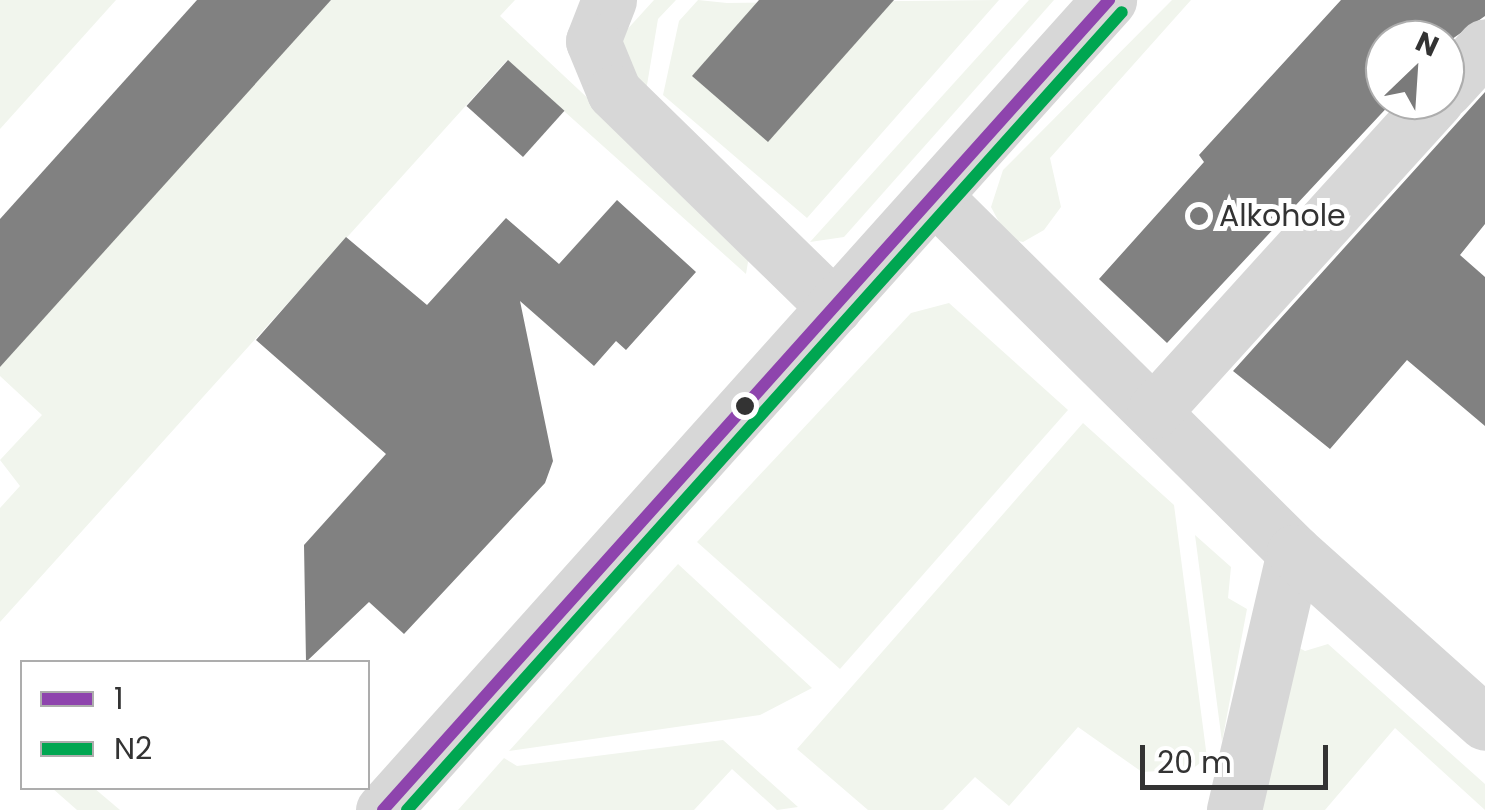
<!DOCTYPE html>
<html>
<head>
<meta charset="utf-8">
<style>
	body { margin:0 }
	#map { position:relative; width:1485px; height:810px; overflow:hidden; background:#fff; font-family:Poppins,sans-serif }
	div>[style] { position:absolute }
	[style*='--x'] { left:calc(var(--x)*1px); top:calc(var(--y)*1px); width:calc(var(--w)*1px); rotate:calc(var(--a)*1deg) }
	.green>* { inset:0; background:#f1f5ed }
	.building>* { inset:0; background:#818181; transform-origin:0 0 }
	.minor>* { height:55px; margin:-27.5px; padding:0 27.5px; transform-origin:27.5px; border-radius:27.5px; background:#d7d7d7 }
	.bus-1>* { height:12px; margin:-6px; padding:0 6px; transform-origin:6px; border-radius:6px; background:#8e44ad }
	.bus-2>* { height:12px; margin:-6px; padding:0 6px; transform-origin:6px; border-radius:6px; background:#00a651 }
	.dots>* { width:28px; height:28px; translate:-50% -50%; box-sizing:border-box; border:5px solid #fff; border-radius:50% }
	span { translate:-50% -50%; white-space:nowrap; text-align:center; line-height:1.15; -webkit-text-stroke:10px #fff; paint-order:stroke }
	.poi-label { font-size:30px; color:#333 }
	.left { translate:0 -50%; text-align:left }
	.legend { position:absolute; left:20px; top:660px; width:350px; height:130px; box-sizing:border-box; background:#fff; border:2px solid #adadad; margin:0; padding:12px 18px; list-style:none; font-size:30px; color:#333 }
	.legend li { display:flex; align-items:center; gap:20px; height:50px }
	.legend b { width:50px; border:2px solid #adadad }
	.north { position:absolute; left:1365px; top:20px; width:100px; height:100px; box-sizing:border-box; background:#fff; border:2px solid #adadad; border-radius:50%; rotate:25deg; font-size:28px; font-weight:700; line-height:40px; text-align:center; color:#333 }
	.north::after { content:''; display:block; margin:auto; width:35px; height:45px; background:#7a7a7a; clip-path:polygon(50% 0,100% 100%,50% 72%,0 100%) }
	.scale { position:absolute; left:1140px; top:745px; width:188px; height:45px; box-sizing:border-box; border:5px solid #333; border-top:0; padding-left:12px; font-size:30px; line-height:35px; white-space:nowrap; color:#333; -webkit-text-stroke:8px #fff; paint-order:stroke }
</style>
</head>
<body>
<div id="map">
	<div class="green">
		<div style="clip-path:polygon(0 0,116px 0,0 129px)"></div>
		<div style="clip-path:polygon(331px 0,515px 0,500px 16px,750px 250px,746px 274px,507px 60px,0 622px,0 508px,20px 486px,0 460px,42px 415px,0 376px,0 322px)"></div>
		<div style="clip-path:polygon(654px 0,676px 0,658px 19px,644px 103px,622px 68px,623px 34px)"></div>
		<div style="clip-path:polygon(698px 0,727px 3px,999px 0,807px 218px,663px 95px,679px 21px)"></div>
		<div style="clip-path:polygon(1029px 0,1054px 0,844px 237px,810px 242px)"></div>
		<div style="clip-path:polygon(1172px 0,1191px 0,1050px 158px,1061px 207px,1044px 230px,1023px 242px,1008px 239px,991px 207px,1003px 170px)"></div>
		<div style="clip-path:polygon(949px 303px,1068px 410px,840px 669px,697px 542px,911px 313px)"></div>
		<div style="clip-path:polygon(1083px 423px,1174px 505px,1207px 758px,1192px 769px,1142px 772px,1078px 727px,1009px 806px,975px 777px,943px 810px,868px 810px,797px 749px)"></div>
		<div style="clip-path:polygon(1195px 535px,1231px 567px,1228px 598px,1247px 609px,1222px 742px)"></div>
		<div style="clip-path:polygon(678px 564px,812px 688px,760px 715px,509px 751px)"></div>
		<div style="clip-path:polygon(1286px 641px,1305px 651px,1328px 644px,1485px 784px,1485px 810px,1395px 728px,1325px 810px,1245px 810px)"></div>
		<div style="clip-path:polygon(723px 740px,798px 807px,777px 810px,732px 769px,694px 810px,458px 810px,504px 758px,517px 766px)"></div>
		<div style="clip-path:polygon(52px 788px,94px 788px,120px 810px,77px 810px)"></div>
	</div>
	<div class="building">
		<div style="clip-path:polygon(197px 0,331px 0,0 367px,0 219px)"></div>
		<div style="clip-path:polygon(759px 0,894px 0,768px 142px,692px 76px)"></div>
		<div style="clip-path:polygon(1341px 0,1485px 0,1485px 16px,1445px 44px,1385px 40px,1385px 100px,1394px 100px,1167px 343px,1099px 279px,1204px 162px,1199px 155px)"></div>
		<div style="left:508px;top:60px;width:76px;height:62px;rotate:42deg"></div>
		<div style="clip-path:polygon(1485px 92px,1485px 224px,1460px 255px,1485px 277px,1485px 426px,1407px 360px,1330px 449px,1233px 371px)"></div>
		<div style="clip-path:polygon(617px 200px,696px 272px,626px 350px,616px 341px,594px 366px,520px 301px,553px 461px,545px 483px,404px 634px,369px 602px,306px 662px,304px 545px,386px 454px,256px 340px,346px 237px,427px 305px,506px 218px,559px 264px)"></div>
	</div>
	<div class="minor">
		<div style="--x:609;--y:0;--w:44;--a:111.3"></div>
		<div style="--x:593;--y:41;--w:55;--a:67.6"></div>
		<div style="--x:614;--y:92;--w:308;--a:44.3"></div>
		<div style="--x:1445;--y:90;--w:59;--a:-47.7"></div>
		<div style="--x:935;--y:197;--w:505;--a:44.68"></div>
		<div style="--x:1294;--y:552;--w:265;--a:103.1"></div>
		<div style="--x:1154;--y:411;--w:420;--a:-47.8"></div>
		<div style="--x:1294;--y:552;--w:256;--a:41.8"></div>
		<div style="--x:383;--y:810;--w:1088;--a:-48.13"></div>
	</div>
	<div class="bus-1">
		<div style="--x:383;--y:810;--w:1088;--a:-48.13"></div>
	</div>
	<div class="bus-2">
		<div style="--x:407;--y:810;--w:1071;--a:-48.14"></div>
	</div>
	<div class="dots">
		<div style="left:1199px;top:216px;background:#7a7a7a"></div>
		<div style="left:745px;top:406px;background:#333"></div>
	</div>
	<div class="poi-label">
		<span class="left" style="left:1219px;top:216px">Alkohole</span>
	</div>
	<ul class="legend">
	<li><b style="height:12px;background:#8e44ad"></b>1</li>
	<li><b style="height:12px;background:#00a651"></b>N2</li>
	</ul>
	<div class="north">N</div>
	<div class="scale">20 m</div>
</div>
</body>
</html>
